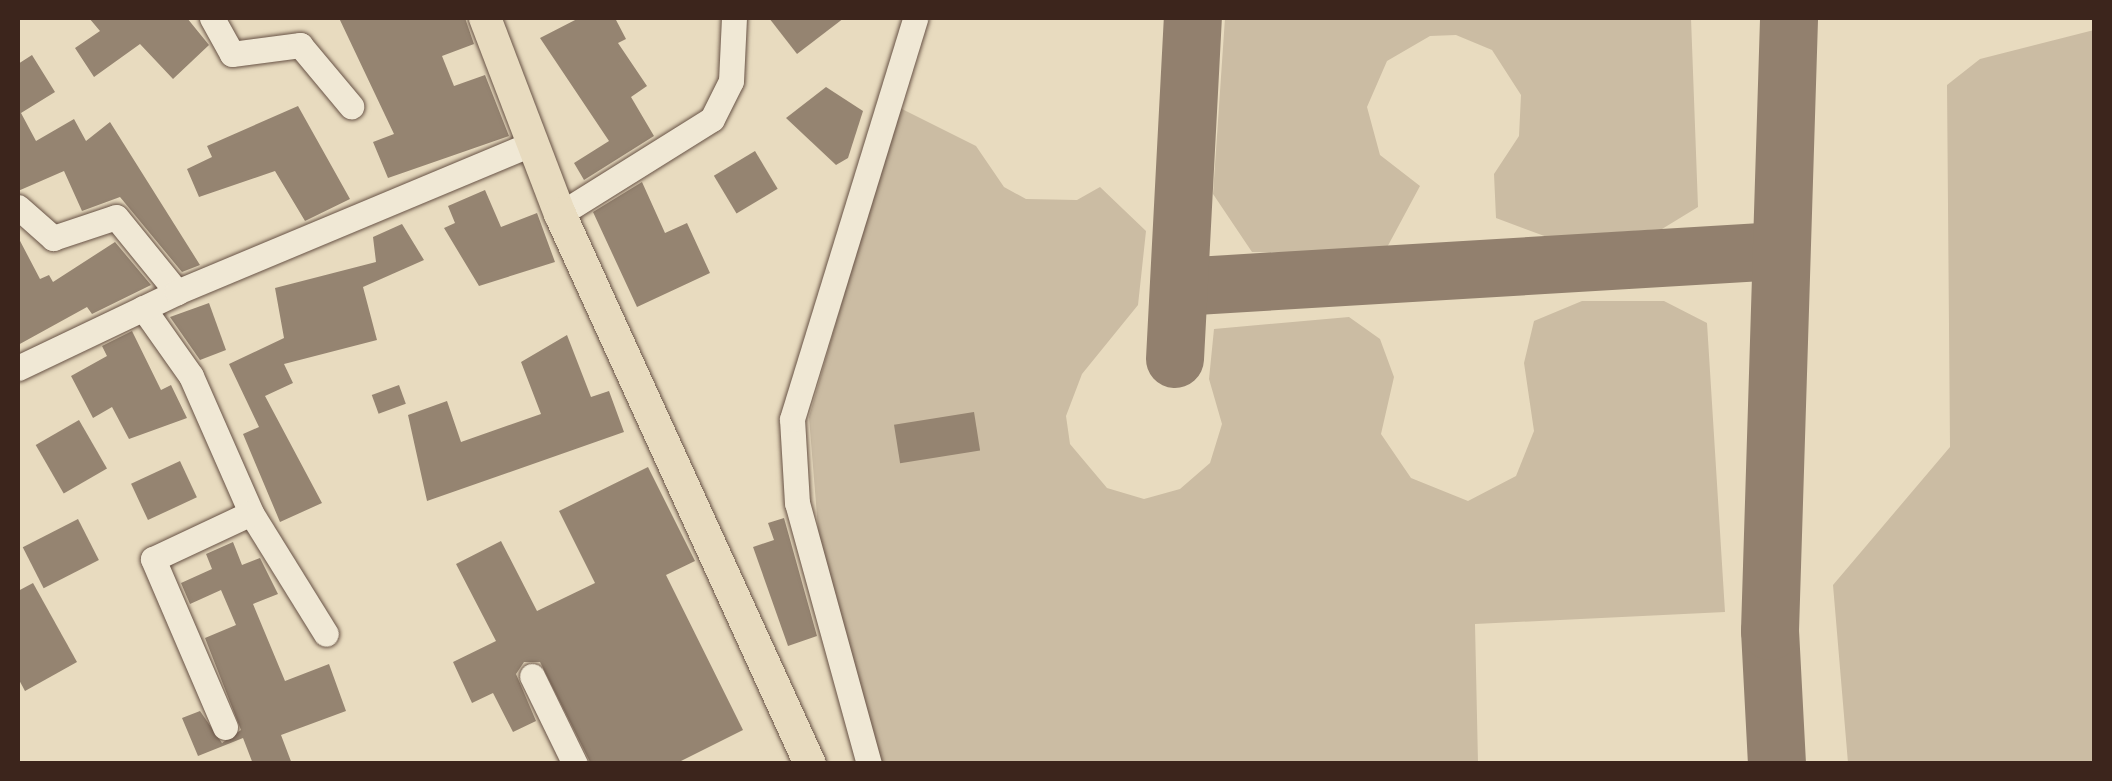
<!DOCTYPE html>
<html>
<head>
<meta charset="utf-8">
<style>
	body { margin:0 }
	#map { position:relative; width:2112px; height:781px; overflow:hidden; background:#e8dbbf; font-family:Vollkorn,serif }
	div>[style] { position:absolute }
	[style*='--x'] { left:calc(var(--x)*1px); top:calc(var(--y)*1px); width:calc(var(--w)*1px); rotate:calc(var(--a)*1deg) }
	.green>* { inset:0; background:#cbbca3 }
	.taxiway>* { height:58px; margin:-29px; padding:0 29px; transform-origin:29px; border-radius:29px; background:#92806e }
	.building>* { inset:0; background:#958471; transform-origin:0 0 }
	.roads { filter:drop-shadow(0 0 2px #675245) drop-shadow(0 0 2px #675245) }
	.minor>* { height:25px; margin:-12.5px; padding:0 12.5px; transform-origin:12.5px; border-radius:12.5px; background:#f0e8d5 }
	.major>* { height:32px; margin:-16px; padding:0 16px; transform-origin:16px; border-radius:16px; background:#e8dbbf }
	span { translate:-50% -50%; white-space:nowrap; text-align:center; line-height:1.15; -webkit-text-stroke:8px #f0e8d5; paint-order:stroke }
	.frame { position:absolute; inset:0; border:20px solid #3c251c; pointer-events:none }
</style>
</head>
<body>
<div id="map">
	<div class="green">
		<div style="clip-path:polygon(1225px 18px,1691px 18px,1698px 207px,1662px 229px,1547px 237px,1496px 218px,1494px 174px,1519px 136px,1521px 95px,1492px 50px,1456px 35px,1430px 36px,1387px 61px,1367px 107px,1380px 155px,1420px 186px,1384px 253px,1252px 252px,1213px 194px)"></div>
		<div style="clip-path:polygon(2094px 30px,2094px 763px,1848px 763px,1833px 585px,1950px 447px,1947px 85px,1980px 59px)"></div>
		<div style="clip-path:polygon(898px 107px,976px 146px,1004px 187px,1026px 199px,1077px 200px,1100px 187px,1146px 231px,1138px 305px,1082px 374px,1066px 416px,1070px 444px,1107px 488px,1144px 499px,1180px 489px,1210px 463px,1222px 424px,1209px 379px,1214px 329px,1349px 317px,1380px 339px,1394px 377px,1381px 434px,1411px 478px,1468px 501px,1516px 476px,1534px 431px,1524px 363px,1534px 321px,1582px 301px,1664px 301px,1707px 323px,1725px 612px,1475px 624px,1478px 763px,883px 763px,854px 701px,820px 553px,809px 417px)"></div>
	</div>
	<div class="taxiway">
		<div style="--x:1179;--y:287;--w:601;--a:-3.43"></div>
		<div style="--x:1175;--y:359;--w:341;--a:-87"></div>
		<div style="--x:1777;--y:764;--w:133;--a:-93"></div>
		<div style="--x:1770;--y:631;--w:613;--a:-88.22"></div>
	</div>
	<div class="building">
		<div style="clip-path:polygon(89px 18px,187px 18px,209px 45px,173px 79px,140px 44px,94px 77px,75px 48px,100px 31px)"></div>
		<div style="clip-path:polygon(339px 18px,465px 18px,474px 44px,442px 56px,454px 86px,485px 75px,509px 136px,388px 178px,373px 142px,394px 134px)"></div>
		<div style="clip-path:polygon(579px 18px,615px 18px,626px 39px,618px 43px,647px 86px,631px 97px,654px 136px,584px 180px,574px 163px,609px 141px,540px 38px)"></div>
		<div style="clip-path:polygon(769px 18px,844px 18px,797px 54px)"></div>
		<div style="clip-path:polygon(32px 55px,55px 92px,21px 113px,36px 141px,74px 119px,86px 141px,110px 122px,200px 265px,182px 272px,120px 197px,82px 211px,64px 171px,18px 191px,18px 64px)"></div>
		<div style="clip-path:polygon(826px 87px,863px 111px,848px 158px,836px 165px,786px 118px)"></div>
		<div style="clip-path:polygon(298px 106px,350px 199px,305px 221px,275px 171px,199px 197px,187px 169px,212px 157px,207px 146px)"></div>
		<div style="left:755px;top:151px;width:44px;height:48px;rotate:59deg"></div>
		<div style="clip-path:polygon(642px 182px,665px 233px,687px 223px,710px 273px,637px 307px,593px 212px)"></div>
		<div style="clip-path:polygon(485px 190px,501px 227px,537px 213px,555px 262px,479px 286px,444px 228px,455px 223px,448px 206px)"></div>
		<div style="clip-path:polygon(402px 224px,424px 260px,363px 287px,377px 340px,284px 364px,293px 383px,265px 396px,322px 503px,280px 522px,243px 434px,259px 427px,229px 364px,284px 338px,275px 288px,376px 262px,373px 237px)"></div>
		<div style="clip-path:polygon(18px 237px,40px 279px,49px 275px,53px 282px,115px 242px,151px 285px,92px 314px,87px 307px,18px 345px)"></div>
		<div style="clip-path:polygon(209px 303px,226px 350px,200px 360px,170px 317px)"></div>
		<div style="clip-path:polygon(132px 331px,161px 390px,171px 385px,187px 418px,129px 439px,112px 407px,93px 418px,71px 376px,107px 356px,102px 346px)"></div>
		<div style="clip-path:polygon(567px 335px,591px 397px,609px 391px,624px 432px,427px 501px,408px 415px,447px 401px,461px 442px,541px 414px,521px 362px)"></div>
		<div style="left:399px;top:385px;width:20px;height:29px;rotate:70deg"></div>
		<div style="left:974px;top:412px;width:39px;height:81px;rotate:81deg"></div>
		<div style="left:79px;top:420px;width:56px;height:50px;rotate:60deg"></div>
		<div style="left:180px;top:461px;width:40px;height:54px;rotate:65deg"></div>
		<div style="clip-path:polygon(648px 467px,695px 561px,666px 575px,743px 730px,675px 764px,591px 764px,540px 662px,524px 662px,516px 674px,536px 721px,513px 732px,493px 693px,472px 703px,453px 662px,496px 641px,456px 564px,501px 541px,537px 611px,595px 583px,559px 511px)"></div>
		<div style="clip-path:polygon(784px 518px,817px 636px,788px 646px,753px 547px,774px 540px,768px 523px)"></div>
		<div style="left:78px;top:519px;width:46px;height:62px;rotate:63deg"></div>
		<div style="clip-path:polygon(233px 542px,242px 565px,260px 558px,278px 594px,253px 604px,285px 681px,329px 664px,346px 711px,281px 735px,292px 764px,253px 764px,243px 738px,198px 756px,182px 718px,200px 711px,222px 743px,241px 730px,205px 638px,236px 625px,221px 590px,190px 604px,181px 583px,212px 569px,206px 554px)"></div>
		<div style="clip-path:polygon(33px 583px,77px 662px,25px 691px,18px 678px,18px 591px)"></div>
	</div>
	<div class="roads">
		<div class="minor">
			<div style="--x:212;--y:18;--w:41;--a:60.9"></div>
			<div style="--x:232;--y:54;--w:69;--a:-7.5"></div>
			<div style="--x:300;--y:45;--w:80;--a:50.1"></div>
			<div style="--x:18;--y:207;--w:47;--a:41.5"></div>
			<div style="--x:53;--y:238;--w:66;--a:-18.4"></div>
			<div style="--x:116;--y:217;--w:97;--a:50.9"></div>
			<div style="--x:560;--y:214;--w:179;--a:-32"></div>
			<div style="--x:712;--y:119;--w:42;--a:-63.4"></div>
			<div style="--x:731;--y:81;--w:63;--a:-87.3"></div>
			<div style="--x:143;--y:308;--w:83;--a:54.8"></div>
			<div style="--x:191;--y:376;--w:150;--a:66.3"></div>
			<div style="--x:251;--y:513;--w:142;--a:58.2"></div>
			<div style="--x:18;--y:368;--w:176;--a:-25.5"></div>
			<div style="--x:177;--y:292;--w:384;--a:-22.7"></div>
			<div style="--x:532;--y:676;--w:98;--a:64"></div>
			<div style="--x:225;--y:727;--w:183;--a:-113.2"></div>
			<div style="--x:153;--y:559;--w:108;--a:-25.1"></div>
			<div style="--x:869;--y:764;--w:271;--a:-105.4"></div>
			<div style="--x:797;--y:503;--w:84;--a:-93.4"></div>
			<div style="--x:792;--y:419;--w:419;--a:-72.9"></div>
		</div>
		<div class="major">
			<div style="--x:485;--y:18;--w:210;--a:69.1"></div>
			<div style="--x:560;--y:214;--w:604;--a:65.56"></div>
		</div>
	</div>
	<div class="frame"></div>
</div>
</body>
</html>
